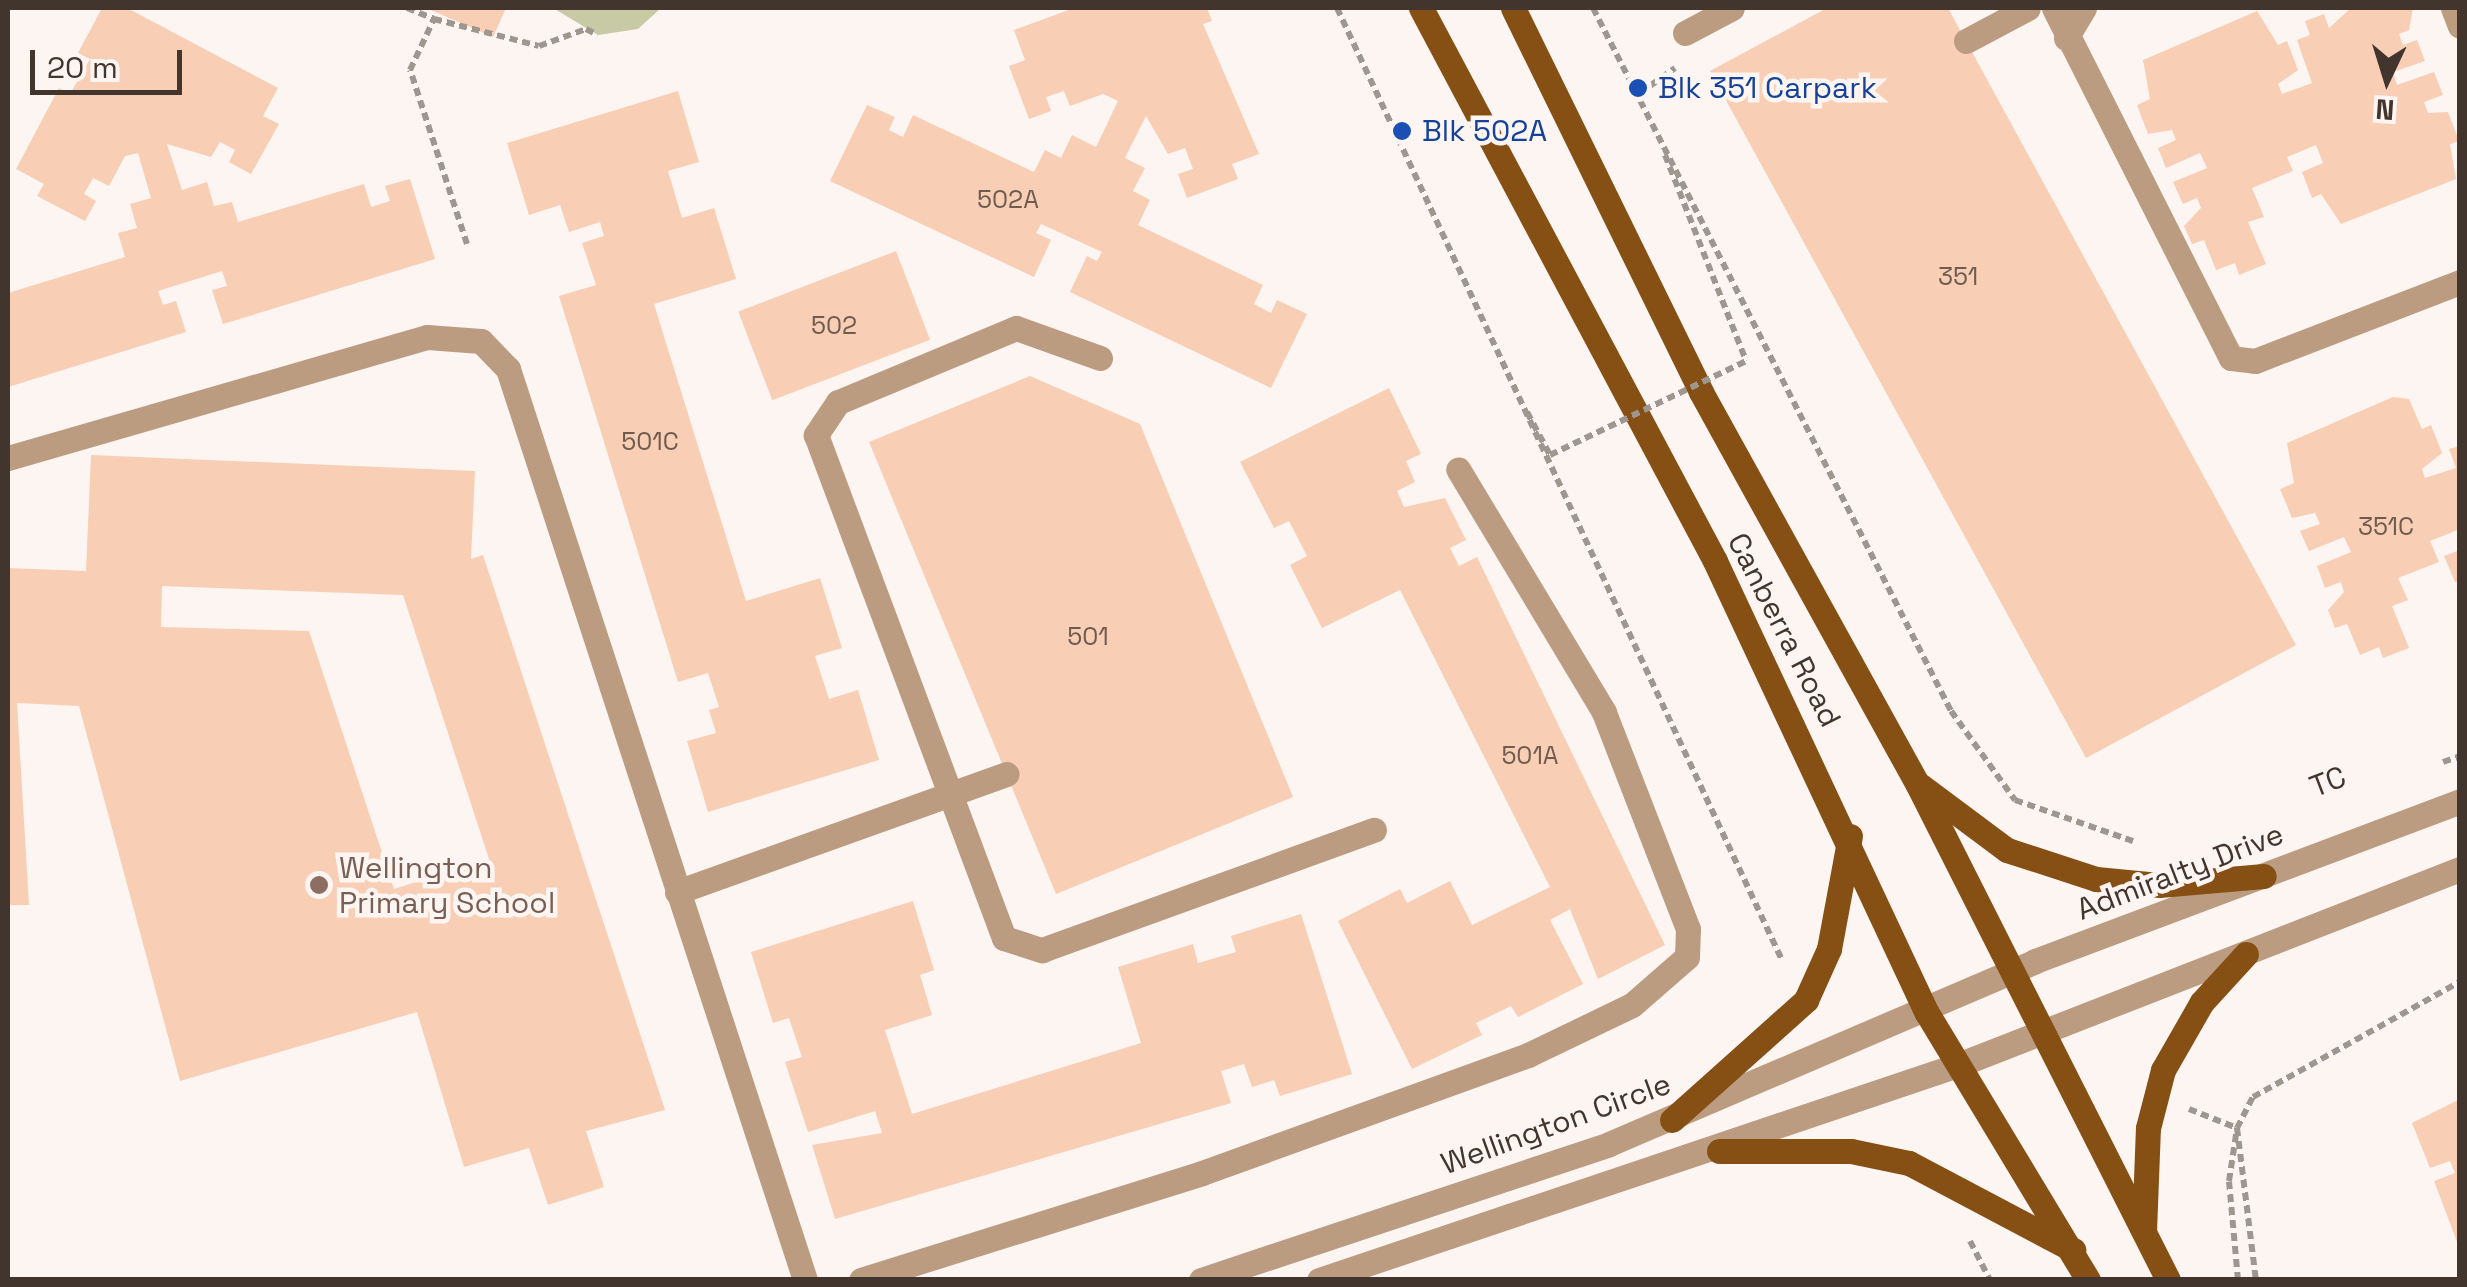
<!DOCTYPE html>
<html>
<head>
<meta charset="utf-8">
<style>
	body { margin:0 }
	#map { position:relative; width:2467px; height:1287px; overflow:hidden; background:#fcf5f1; font-family:"Space Grotesk",sans-serif }
	div>[style] { position:absolute }
	[style*='--x'] { left:calc(var(--x)*1px); top:calc(var(--y)*1px); width:calc(var(--w)*1px); rotate:calc(var(--a)*1deg) }
	.green>* { inset:0; background:#c8caa5 }
	.building>* { inset:0; background:#f8ceb5; transform-origin:0 0 }
	.path>* { height:6px; margin-top:-3px; transform-origin:0; background:repeating-linear-gradient(90deg,#a09690 0 8px,transparent 0 13px) }
	.minor>* { height:25px; margin:-12.5px; padding:0 12.5px; transform-origin:12.5px; border-radius:12.5px; background:#bc9c81 }
	.major>* { height:25px; margin:-12.5px; padding:0 12.5px; transform-origin:12.5px; border-radius:12.5px; background:#865015 }
	.path-bridge>* { height:6px; margin-top:-3px; transform-origin:0; background:repeating-linear-gradient(90deg,#a09690 0 8px,transparent 0 13px) }
	.dots>* { width:28px; height:28px; translate:-50% -50%; box-sizing:border-box; border:5px solid #fcf5f1; border-radius:50% }
	span { translate:-50% -50%; white-space:nowrap; text-align:center; line-height:1.15; -webkit-text-stroke:9px #fcf5f1; paint-order:stroke }
	.number-label { font-size:25px; color:#705b4f }
	.number-label span { -webkit-text-stroke-width:0 }
	.transit-label { font-size:30px; color:#164399 }
	.left { translate:0 -50%; text-align:left }
	.street-label { font-size:30px; color:#42352d }
	.education-label { font-size:30px; color:#785e54 }
	.frame { position:absolute; inset:0; border:10px solid #42352d; pointer-events:none }
	.north { position:absolute; left:2337px; top:30px; width:100px; height:100px; -webkit-text-stroke:8px #fcf5f1; paint-order:stroke; rotate:184deg; font-size:28px; font-weight:700; line-height:40px; text-align:center; color:#42352d }
	.north::after { content:''; display:block; margin:auto; width:35px; height:45px; background:#42352d; clip-path:polygon(50% 0,100% 100%,50% 72%,0 100%) }
	.scale { position:absolute; left:30px; top:50px; width:152px; height:45px; box-sizing:border-box; border:5px solid #42352d; border-top:0; padding-left:12px; font-size:30px; line-height:35px; white-space:nowrap; color:#42352d; -webkit-text-stroke:8px #fcf5f1; paint-order:stroke }
</style>
</head>
<body>
<div id="map">
	<div class="green">
		<div style="clip-path:polygon(553px 8px,661px 8px,638px 29px,598px 35px)"></div>
	</div>
	<div class="building">
		<div style="clip-path:polygon(102px 8px,127px 8px,278px 88px,263px 116px,279px 124px,251px 174px,229px 162px,235px 150px,220px 142px,211px 157px,167px 144px,182px 190px,207px 182px,214px 206px,232px 202px,238px 222px,364px 184px,371px 207px,390px 201px,385px 186px,410px 179px,435px 259px,223px 324px,212px 290px,227px 286px,222px 271px,158px 291px,163px 305px,176px 301px,186px 332px,8px 387px,8px 293px,125px 257px,118px 233px,137px 228px,130px 204px,151px 198px,138px 153px,125px 156px,109px 186px,93px 178px,84px 194px,96px 201px,85px 221px,37px 196px,44px 184px,16px 169px,59px 88px,70px 94px,90px 59px,78px 53px)"></div>
		<div style="clip-path:polygon(426px 8px,506px 8px,493px 37px)"></div>
		<div style="clip-path:polygon(1074px 8px,1207px 8px,1212px 21px,1203px 24px,1259px 154px,1232px 164px,1238px 179px,1187px 198px,1178px 174px,1193px 169px,1185px 148px,1168px 154px,1146px 116px,1125px 158px,1145px 168px,1133px 191px,1150px 200px,1138px 225px,1263px 285px,1254px 304px,1271px 313px,1277px 300px,1307px 314px,1271px 388px,1070px 292px,1087px 256px,1097px 261px,1102px 252px,1041px 224px,1036px 233px,1051px 240px,1034px 277px,830px 181px,867px 105px,895px 117px,889px 130px,903px 137px,913px 115px,1034px 172px,1045px 150px,1061px 158px,1072px 135px,1096px 147px,1118px 101px,1103px 94px,1070px 106px,1064px 91px,1046px 97px,1051px 111px,1029px 119px,1009px 66px,1025px 60px,1014px 30px)"></div>
		<div style="clip-path:polygon(1827px 8px,1948px 8px,2296px 645px,2086px 758px,1710px 71px)"></div>
		<div style="clip-path:polygon(2351px 8px,2413px 8px,2409px 30px,2399px 34px,2403px 45px,2417px 40px,2425px 61px,2393px 72px,2397px 85px,2434px 72px,2443px 95px,2424px 102px,2428px 113px,2448px 112px,2459px 141px,2450px 144px,2456px 179px,2341px 224px,2321px 194px,2312px 198px,2302px 172px,2323px 163px,2316px 145px,2287px 157px,2293px 171px,2252px 188px,2264px 217px,2248px 222px,2266px 264px,2239px 275px,2235px 263px,2216px 270px,2204px 240px,2192px 244px,2184px 226px,2201px 208px,2197px 198px,2183px 204px,2173px 182px,2207px 168px,2200px 153px,2166px 168px,2158px 148px,2176px 140px,2172px 130px,2148px 134px,2137px 105px,2150px 99px,2143px 60px,2257px 11px,2278px 45px,2287px 41px,2298px 70px,2278px 84px,2282px 94px,2312px 83px,2297px 40px,2310px 35px,2305px 21px,2324px 14px,2329px 28px)"></div>
		<div style="clip-path:polygon(678px 91px,699px 162px,668px 171px,682px 218px,714px 208px,736px 279px,654px 304px,746px 601px,820px 578px,842px 648px,815px 656px,829px 699px,858px 690px,879px 760px,708px 812px,687px 741px,716px 733px,709px 710px,719px 707px,708px 673px,678px 682px,559px 296px,596px 285px,582px 243px,604px 236px,600px 222px,569px 232px,560px 205px,529px 215px,507px 143px)"></div>
		<div style="left:896px;top:251px;width:95px;height:169px;rotate:69deg"></div>
		<div style="clip-path:polygon(1030px 376px,1140px 424px,1293px 797px,1056px 894px,869px 442px)"></div>
		<div style="clip-path:polygon(1389px 388px,1421px 454px,1406px 461px,1415px 482px,1397px 491px,1404px 507px,1445px 498px,1466px 540px,1450px 548px,1459px 566px,1477px 557px,1665px 945px,1598px 979px,1570px 909px,1550px 920px,1583px 984px,1518px 1017px,1511px 1006px,1476px 1023px,1482px 1035px,1412px 1069px,1338px 921px,1400px 889px,1407px 903px,1450px 881px,1472px 925px,1550px 887px,1400px 590px,1322px 628px,1290px 565px,1307px 556px,1289px 521px,1274px 528px,1240px 462px)"></div>
		<div style="clip-path:polygon(2393px 397px,2409px 399px,2422px 429px,2431px 425px,2442px 453px,2422px 469px,2425px 478px,2456px 468px,2449px 449px,2460px 446px,2460px 529px,2430px 541px,2439px 562px,2398px 578px,2408px 600px,2392px 606px,2409px 648px,2383px 658px,2379px 647px,2360px 655px,2347px 624px,2335px 628px,2328px 610px,2344px 592px,2341px 582px,2325px 588px,2317px 566px,2351px 552px,2344px 537px,2309px 551px,2300px 531px,2320px 524px,2315px 513px,2292px 518px,2280px 489px,2294px 483px,2287px 443px)"></div>
		<div style="clip-path:polygon(evenodd,91px 455px,475px 471px,471px 559px,483px 555px,665px 1110px,586px 1131px,604px 1187px,548px 1205px,529px 1148px,464px 1167px,417px 1012px,180px 1081px,79px 706px,17px 703px,29px 905px,8px 905px,8px 568px,86px 571px,91px 455px,162px 586px,403px 595px,489px 859px,394px 889px,309px 631px,161px 627px,162px 586px)"></div>
		<div style="clip-path:polygon(2460px 550px,2460px 581px,2455px 582px,2444px 556px)"></div>
		<div style="clip-path:polygon(913px 901px,934px 970px,920px 975px,932px 1015px,885px 1030px,912px 1114px,1141px 1043px,1118px 967px,1193px 944px,1198px 963px,1236px 952px,1231px 936px,1301px 914px,1352px 1074px,1280px 1096px,1274px 1080px,1252px 1087px,1244px 1064px,1221px 1071px,1231px 1103px,835px 1219px,812px 1145px,882px 1133px,875px 1111px,808px 1132px,785px 1062px,802px 1057px,789px 1018px,773px 1023px,751px 952px)"></div>
		<div style="clip-path:polygon(2460px 1099px,2460px 1247px,2459px 1247px,2434px 1181px,2455px 1173px,2450px 1161px,2430px 1168px,2412px 1123px)"></div>
	</div>
	<div class="path">
		<div style="--x:407;--y:8;--w:29;--a:22"></div>
		<div style="--x:1337;--y:8;--w:1051;--a:64.95"></div>
		<div style="--x:1593;--y:8;--w:789;--a:63.01"></div>
		<div style="--x:1951;--y:711;--w:110;--a:54.3"></div>
		<div style="--x:2015;--y:800;--w:125;--a:19.2"></div>
		<div style="--x:1640;--y:93;--w:43;--a:-35.5"></div>
		<div style="--x:1665;--y:155;--w:221;--a:68.5"></div>
		<div style="--x:467;--y:244;--w:183;--a:-108.1"></div>
		<div style="--x:410;--y:70;--w:56;--a:-64.8"></div>
		<div style="--x:434;--y:19;--w:108;--a:14.4"></div>
		<div style="--x:539;--y:46;--w:50;--a:-19.9"></div>
		<div style="--x:586;--y:29;--w:13;--a:27"></div>
		<div style="--x:1527;--y:412;--w:49;--a:61.9"></div>
		<div style="--x:2443;--y:762;--w:18;--a:-19"></div>
		<div style="--x:2189;--y:1109;--w:52;--a:21.6"></div>
		<div style="--x:2237;--y:1128;--w:153;--a:82.9"></div>
		<div style="--x:1970;--y:1241;--w:44;--a:62.9"></div>
		<div style="--x:2238;--y:1280;--w:99;--a:-95.2"></div>
		<div style="--x:2229;--y:1181;--w:54;--a:-81.4"></div>
		<div style="--x:2237;--y:1128;--w:35;--a:-63"></div>
		<div style="--x:2253;--y:1097;--w:237;--a:-29.1"></div>
	</div>
	<div class="minor">
		<div style="--x:2054;--y:8;--w:392;--a:63.2"></div>
		<div style="--x:2231;--y:358;--w:24;--a:7"></div>
		<div style="--x:2255;--y:361;--w:220;--a:-21.1"></div>
		<div style="--x:2453;--y:8;--w:19;--a:69"></div>
		<div style="--x:1685;--y:33;--w:53;--a:-28"></div>
		<div style="--x:2066;--y:38;--w:35;--a:-59"></div>
		<div style="--x:1966;--y:41;--w:70;--a:-28"></div>
		<div style="--x:1100;--y:358;--w:89;--a:-160.3"></div>
		<div style="--x:1016;--y:328;--w:193;--a:157.4"></div>
		<div style="--x:838;--y:402;--w:40;--a:124"></div>
		<div style="--x:816;--y:435;--w:537;--a:69.51"></div>
		<div style="--x:1004;--y:938;--w:40;--a:18"></div>
		<div style="--x:1042;--y:950;--w:353;--a:-19.9"></div>
		<div style="--x:8;--y:458;--w:436;--a:-16.1"></div>
		<div style="--x:427;--y:337;--w:54;--a:4.2"></div>
		<div style="--x:481;--y:341;--w:39;--a:46"></div>
		<div style="--x:508;--y:369;--w:958;--a:71.94"></div>
		<div style="--x:677;--y:892;--w:350;--a:-19.7"></div>
		<div style="--x:861;--y:1280;--w:357;--a:-17.4"></div>
		<div style="--x:1202;--y:1173;--w:347;--a:-19.9"></div>
		<div style="--x:1528;--y:1055;--w:115;--a:-25.7"></div>
		<div style="--x:1632;--y:1005;--w:73;--a:-41.1"></div>
		<div style="--x:1687;--y:957;--w:28;--a:-88"></div>
		<div style="--x:1688;--y:929;--w:233;--a:-111.2"></div>
		<div style="--x:1604;--y:712;--w:283;--a:-121"></div>
		<div style="--x:1201;--y:1280;--w:430;--a:-18.4"></div>
		<div style="--x:1609;--y:1144;--w:464;--a:-23.2"></div>
		<div style="--x:2035;--y:961;--w:454;--a:-20.6"></div>
		<div style="--x:1319;--y:1280;--w:674;--a:-18.6"></div>
		<div style="--x:1958;--y:1065;--w:539;--a:-21.33"></div>
	</div>
	<div class="major">
		<div style="--x:1421;--y:8;--w:626;--a:62"></div>
		<div style="--x:1715;--y:561;--w:499;--a:64.9"></div>
		<div style="--x:1927;--y:1013;--w:312;--a:58.9"></div>
		<div style="--x:1513;--y:8;--w:428;--a:63.9"></div>
		<div style="--x:1701;--y:392;--w:447;--a:61.1"></div>
		<div style="--x:1917;--y:783;--w:557;--a:63.2"></div>
		<div style="--x:1921;--y:786;--w:107;--a:36.7"></div>
		<div style="--x:2007;--y:850;--w:94;--a:18"></div>
		<div style="--x:2096;--y:879;--w:63;--a:5.4"></div>
		<div style="--x:2159;--y:885;--w:105;--a:-4.9"></div>
		<div style="--x:1672;--y:1120;--w:180;--a:-41.8"></div>
		<div style="--x:1806;--y:1000;--w:56;--a:-65.7"></div>
		<div style="--x:1829;--y:949;--w:115;--a:-79.5"></div>
		<div style="--x:1719;--y:1151;--w:132;--a:0"></div>
		<div style="--x:1851;--y:1151;--w:59;--a:11.7"></div>
		<div style="--x:1909;--y:1163;--w:186;--a:27.9"></div>
		<div style="--x:2144;--y:1231;--w:103;--a:-87.8"></div>
		<div style="--x:2148;--y:1128;--w:60;--a:-75.5"></div>
		<div style="--x:2163;--y:1070;--w:78;--a:-60.2"></div>
		<div style="--x:2202;--y:1002;--w:65;--a:-47.5"></div>
	</div>
	<div class="path-bridge">
		<div style="--x:1550;--y:455;--w:217;--a:-25.6"></div>
	</div>
	<div class="dots">
		<div style="left:1638px;top:88px;background:#1a4fb4"></div>
		<div style="left:1402px;top:131px;background:#1a4fb4"></div>
		<div style="left:319px;top:885px;background:#8d6e63"></div>
	</div>
	<div class="number-label">
		<span style="left:1008px;top:199px">502A</span>
		<span style="left:1958px;top:276px">351</span>
		<span style="left:834px;top:325px">502</span>
		<span style="left:650px;top:441px">501C</span>
		<span style="left:2386px;top:526px">351C</span>
		<span style="left:1088px;top:636px">501</span>
		<span style="left:1530px;top:755px">501A</span>
	</div>
	<div class="transit-label">
		<span class="left" style="left:1658px;top:88px">Blk 351 Carpark</span>
		<span class="left" style="left:1422px;top:131px">Blk 502A</span>
	</div>
	<div class="street-label">
		<span style="left:1784px;top:630px;rotate:63deg">Canberra Road</span>
		<span style="left:2328px;top:782px;rotate:-21deg">TC</span>
		<span style="left:2180px;top:872px;rotate:-21deg">Admiralty Drive</span>
		<span style="left:1556px;top:1124px;rotate:-20deg">Wellington Circle</span>
	</div>
	<div class="education-label">
		<span class="left" style="left:339px;top:885px">Wellington<br>Primary School</span>
	</div>
	<div class="frame"></div>
	<div class="north">N</div>
	<div class="scale">20 m</div>
</div>
</body>
</html>
